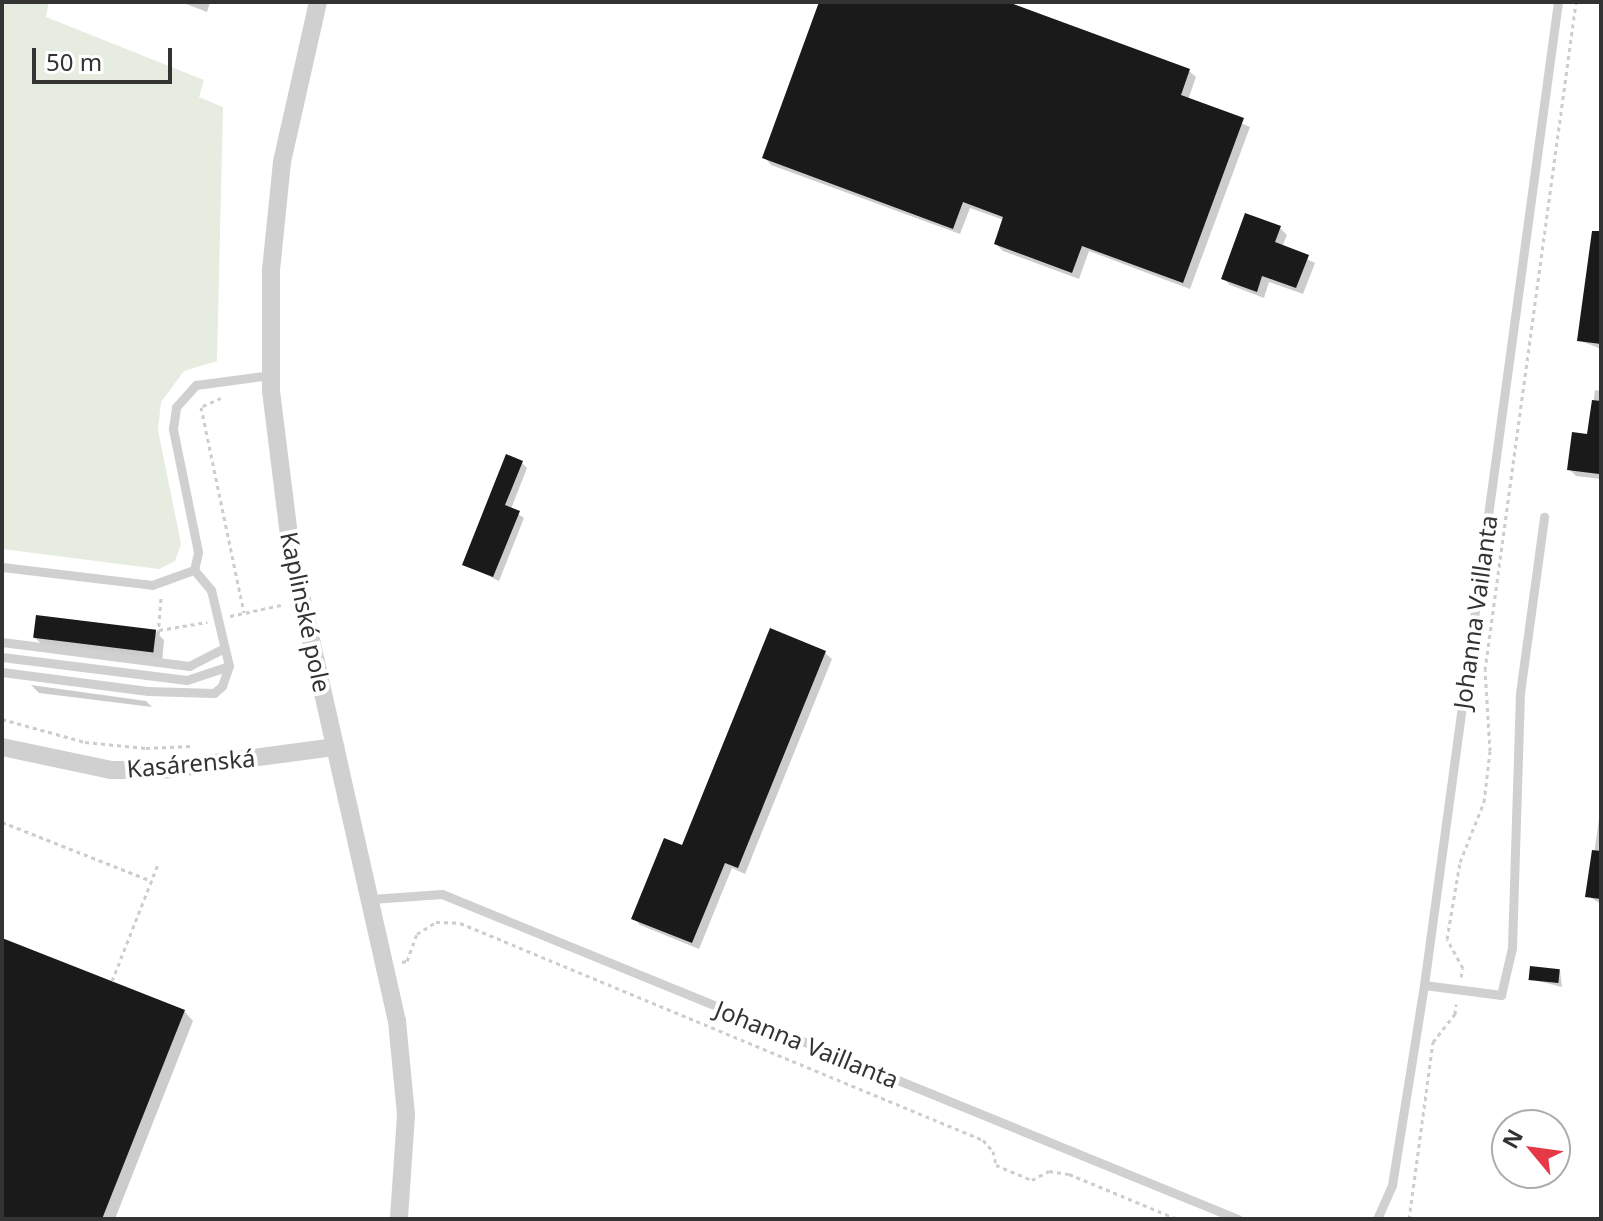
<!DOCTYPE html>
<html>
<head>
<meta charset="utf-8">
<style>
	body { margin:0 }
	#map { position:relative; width:1603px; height:1221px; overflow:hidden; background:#fff; font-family:"Noto Sans",sans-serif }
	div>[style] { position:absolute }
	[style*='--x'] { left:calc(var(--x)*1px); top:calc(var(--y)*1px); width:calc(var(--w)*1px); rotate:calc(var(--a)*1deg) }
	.green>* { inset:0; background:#e6ecdf }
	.shadow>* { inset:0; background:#0003 }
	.building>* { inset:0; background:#1a1a1a; transform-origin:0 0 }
	.path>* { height:3px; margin-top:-1.5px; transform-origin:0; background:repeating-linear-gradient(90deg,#cdcdcd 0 4px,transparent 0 8px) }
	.service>* { height:9px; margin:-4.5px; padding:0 4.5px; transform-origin:4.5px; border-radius:4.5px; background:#d0d0d0 }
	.minor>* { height:18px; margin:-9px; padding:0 9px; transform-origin:9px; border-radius:9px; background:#d0d0d0 }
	span { translate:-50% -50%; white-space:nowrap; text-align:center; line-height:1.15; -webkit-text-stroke:8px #fff; paint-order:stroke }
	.street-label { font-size:24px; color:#333 }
	.frame { position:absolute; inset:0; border:4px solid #333; pointer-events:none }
	.north { position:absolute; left:1491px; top:1109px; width:80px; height:80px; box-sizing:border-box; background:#fff; border:2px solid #adadad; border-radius:50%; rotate:299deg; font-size:22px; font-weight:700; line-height:32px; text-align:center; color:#333 }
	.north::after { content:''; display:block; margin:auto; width:28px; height:36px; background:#e63946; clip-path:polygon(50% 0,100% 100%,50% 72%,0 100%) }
	.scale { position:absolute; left:32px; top:48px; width:140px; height:36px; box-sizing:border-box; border:4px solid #333; border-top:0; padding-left:10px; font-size:24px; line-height:28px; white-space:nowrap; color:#333; -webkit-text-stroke:6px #fff; paint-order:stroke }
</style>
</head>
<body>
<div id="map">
	<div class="green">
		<div style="clip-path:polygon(2px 2px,49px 2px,46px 17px,204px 80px,199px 97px,223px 107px,217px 361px,184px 371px,161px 402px,158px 430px,181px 544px,175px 561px,159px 569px,2px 549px)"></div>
	</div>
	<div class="shadow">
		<div style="clip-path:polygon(181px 2px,210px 2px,207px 12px)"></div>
		<div style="clip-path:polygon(822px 2px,1002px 2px,1189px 71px,1196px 77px,1188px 100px,1250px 127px,1190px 289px,1089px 251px,1079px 279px,1003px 251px,996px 244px,1004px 220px,970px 208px,960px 234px,771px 165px,765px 158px)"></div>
		<div style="clip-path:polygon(1280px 228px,1287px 235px,1282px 247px,1315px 263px,1303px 294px,1269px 282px,1264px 298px,1230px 285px,1223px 278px)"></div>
		<div style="clip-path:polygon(1601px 237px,1601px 349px,1579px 340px)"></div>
		<div style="clip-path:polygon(1595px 390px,1601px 391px,1601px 479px,1576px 476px,1569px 469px,1589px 436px)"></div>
		<div style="clip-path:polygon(522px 463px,527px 468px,511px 509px,524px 518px,499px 581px,464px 564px)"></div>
		<div style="clip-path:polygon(155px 631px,164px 640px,162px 662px,45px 647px,35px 638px)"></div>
		<div style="clip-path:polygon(825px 653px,832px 659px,745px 874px,732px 868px,699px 949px,640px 925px,634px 918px)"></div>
		<div style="clip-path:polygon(31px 685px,146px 701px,152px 707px,39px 693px)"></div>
		<div style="clip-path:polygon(1601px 805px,1601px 904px,1588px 896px)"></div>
		<div style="clip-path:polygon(2px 940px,184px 1011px,193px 1021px,115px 1219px,2px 1219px)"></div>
		<div style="clip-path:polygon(1560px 971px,1562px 987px,1530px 979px)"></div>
	</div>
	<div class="building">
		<div style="clip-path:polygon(819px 2px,1008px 2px,1190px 69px,1181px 95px,1244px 118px,1183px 283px,1082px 246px,1072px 273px,994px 244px,1003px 217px,963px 202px,953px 229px,762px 158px)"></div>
		<div style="clip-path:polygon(1245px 213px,1281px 226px,1275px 242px,1309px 255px,1296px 288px,1262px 276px,1257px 292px,1221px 279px)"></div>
		<div style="clip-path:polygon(1592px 231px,1601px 231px,1601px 344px,1577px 341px)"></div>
		<div style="clip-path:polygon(1592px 400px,1601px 401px,1599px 474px,1567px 470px,1572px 432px,1587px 434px)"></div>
		<div style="clip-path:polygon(506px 454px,523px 461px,505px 505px,520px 511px,493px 577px,462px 565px)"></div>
		<div style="left:36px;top:615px;width:121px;height:23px;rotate:7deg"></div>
		<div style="clip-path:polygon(770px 628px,826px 651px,738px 868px,725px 863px,692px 943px,631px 919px,664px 838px,682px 845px)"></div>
		<div style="clip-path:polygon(1592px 850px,1601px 851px,1601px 899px,1585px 897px)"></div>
		<div style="clip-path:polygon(2px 938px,185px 1010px,102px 1219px,2px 1219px)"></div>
		<div style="left:1530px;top:966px;width:30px;height:14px;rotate:6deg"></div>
	</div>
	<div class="path">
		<div style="--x:221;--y:398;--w:22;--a:156"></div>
		<div style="--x:201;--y:407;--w:210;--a:78.2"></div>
		<div style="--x:230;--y:616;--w:52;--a:-12.2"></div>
		<div style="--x:159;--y:630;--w:49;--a:-9.5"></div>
		<div style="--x:157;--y:650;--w:52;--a:-85.6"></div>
		<div style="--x:2;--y:719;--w:86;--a:15.5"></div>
		<div style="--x:85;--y:742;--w:61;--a:5.6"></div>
		<div style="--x:146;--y:748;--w:45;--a:-2.5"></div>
		<div style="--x:2;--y:822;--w:161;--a:21.5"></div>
		<div style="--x:402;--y:962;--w:5;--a:-11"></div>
		<div style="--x:407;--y:961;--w:29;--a:-70"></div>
		<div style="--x:417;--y:934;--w:22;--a:-32"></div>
		<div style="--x:436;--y:922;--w:24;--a:2"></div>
		<div style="--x:460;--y:923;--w:566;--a:22.53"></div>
		<div style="--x:983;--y:1140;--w:15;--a:48"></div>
		<div style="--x:993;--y:1151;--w:14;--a:78"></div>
		<div style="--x:996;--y:1165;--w:39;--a:23"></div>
		<div style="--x:1032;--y:1180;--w:19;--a:-28"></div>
		<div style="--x:1049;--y:1171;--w:20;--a:9"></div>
		<div style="--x:1069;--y:1174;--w:117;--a:22.6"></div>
		<div style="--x:1461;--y:977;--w:9;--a:-77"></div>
		<div style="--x:1463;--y:968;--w:33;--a:-119"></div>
		<div style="--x:1447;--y:939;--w:78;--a:-80.4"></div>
		<div style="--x:1460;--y:862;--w:65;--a:-68.2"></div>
		<div style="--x:1484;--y:802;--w:51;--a:-83.3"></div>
		<div style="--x:1490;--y:751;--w:81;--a:-93.5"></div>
		<div style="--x:1485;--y:670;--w:674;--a:-82.24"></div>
		<div style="--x:112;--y:981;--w:126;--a:-68.5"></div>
		<div style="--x:1409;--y:1219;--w:179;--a:-82.3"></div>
		<div style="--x:1433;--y:1042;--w:36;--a:-52"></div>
		<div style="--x:1455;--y:1014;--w:10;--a:-84"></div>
	</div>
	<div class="service">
		<div style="--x:2;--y:567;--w:151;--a:6.8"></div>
		<div style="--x:152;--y:585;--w:45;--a:-19.7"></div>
		<div style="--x:194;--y:570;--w:18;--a:-77"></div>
		<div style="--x:198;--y:552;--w:126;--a:-101.5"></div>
		<div style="--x:173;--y:429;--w:22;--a:-82"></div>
		<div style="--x:176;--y:407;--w:30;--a:-48"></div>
		<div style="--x:196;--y:385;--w:76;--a:-7.6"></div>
		<div style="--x:2;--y:642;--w:189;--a:7.3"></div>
		<div style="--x:189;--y:666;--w:39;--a:-27"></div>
		<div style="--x:2;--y:657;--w:186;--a:7.1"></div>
		<div style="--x:187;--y:680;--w:44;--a:-18.4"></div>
		<div style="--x:2;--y:672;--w:147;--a:7.4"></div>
		<div style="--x:148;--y:691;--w:66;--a:1.7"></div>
		<div style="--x:214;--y:693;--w:11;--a:-41"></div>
		<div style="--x:222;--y:686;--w:21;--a:-71"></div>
		<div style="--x:229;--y:666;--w:78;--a:-103.3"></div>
		<div style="--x:211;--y:590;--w:26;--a:-130"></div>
		<div style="--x:371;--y:899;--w:71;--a:-4"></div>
		<div style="--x:442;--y:894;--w:860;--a:22.21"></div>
		<div style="--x:1424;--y:985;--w:78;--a:7.4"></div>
		<div style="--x:1501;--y:995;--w:48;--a:-76.8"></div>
		<div style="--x:1512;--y:948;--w:255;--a:-88.2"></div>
		<div style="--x:1520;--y:693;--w:178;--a:-82.2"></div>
		<div style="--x:1377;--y:1219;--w:37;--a:-66"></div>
		<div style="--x:1392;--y:1185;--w:203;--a:-80.9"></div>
		<div style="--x:1424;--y:985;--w:992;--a:-82.24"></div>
	</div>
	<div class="minor">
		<div style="--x:318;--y:2;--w:164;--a:102.7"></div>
		<div style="--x:282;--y:162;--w:110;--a:95.8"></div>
		<div style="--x:271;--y:271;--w:120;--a:90"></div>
		<div style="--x:271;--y:391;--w:161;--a:82.9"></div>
		<div style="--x:291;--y:551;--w:482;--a:77.3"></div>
		<div style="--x:397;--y:1021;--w:94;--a:84.5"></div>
		<div style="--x:406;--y:1115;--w:104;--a:93.9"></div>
		<div style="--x:2;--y:747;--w:111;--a:11.9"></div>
		<div style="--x:111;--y:770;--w:51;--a:0"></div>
		<div style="--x:162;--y:770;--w:175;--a:-7.6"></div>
	</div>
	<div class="street-label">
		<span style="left:306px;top:612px;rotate:78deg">Kaplinské pole</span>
		<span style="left:1475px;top:612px;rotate:-82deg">Johanna Vaillanta</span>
		<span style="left:191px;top:763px;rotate:-5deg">Kasárenská</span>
		<span style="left:807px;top:1044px;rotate:22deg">Johanna Vaillanta</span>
	</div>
	<div class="frame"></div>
	<div class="north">N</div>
	<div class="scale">50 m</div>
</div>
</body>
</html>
